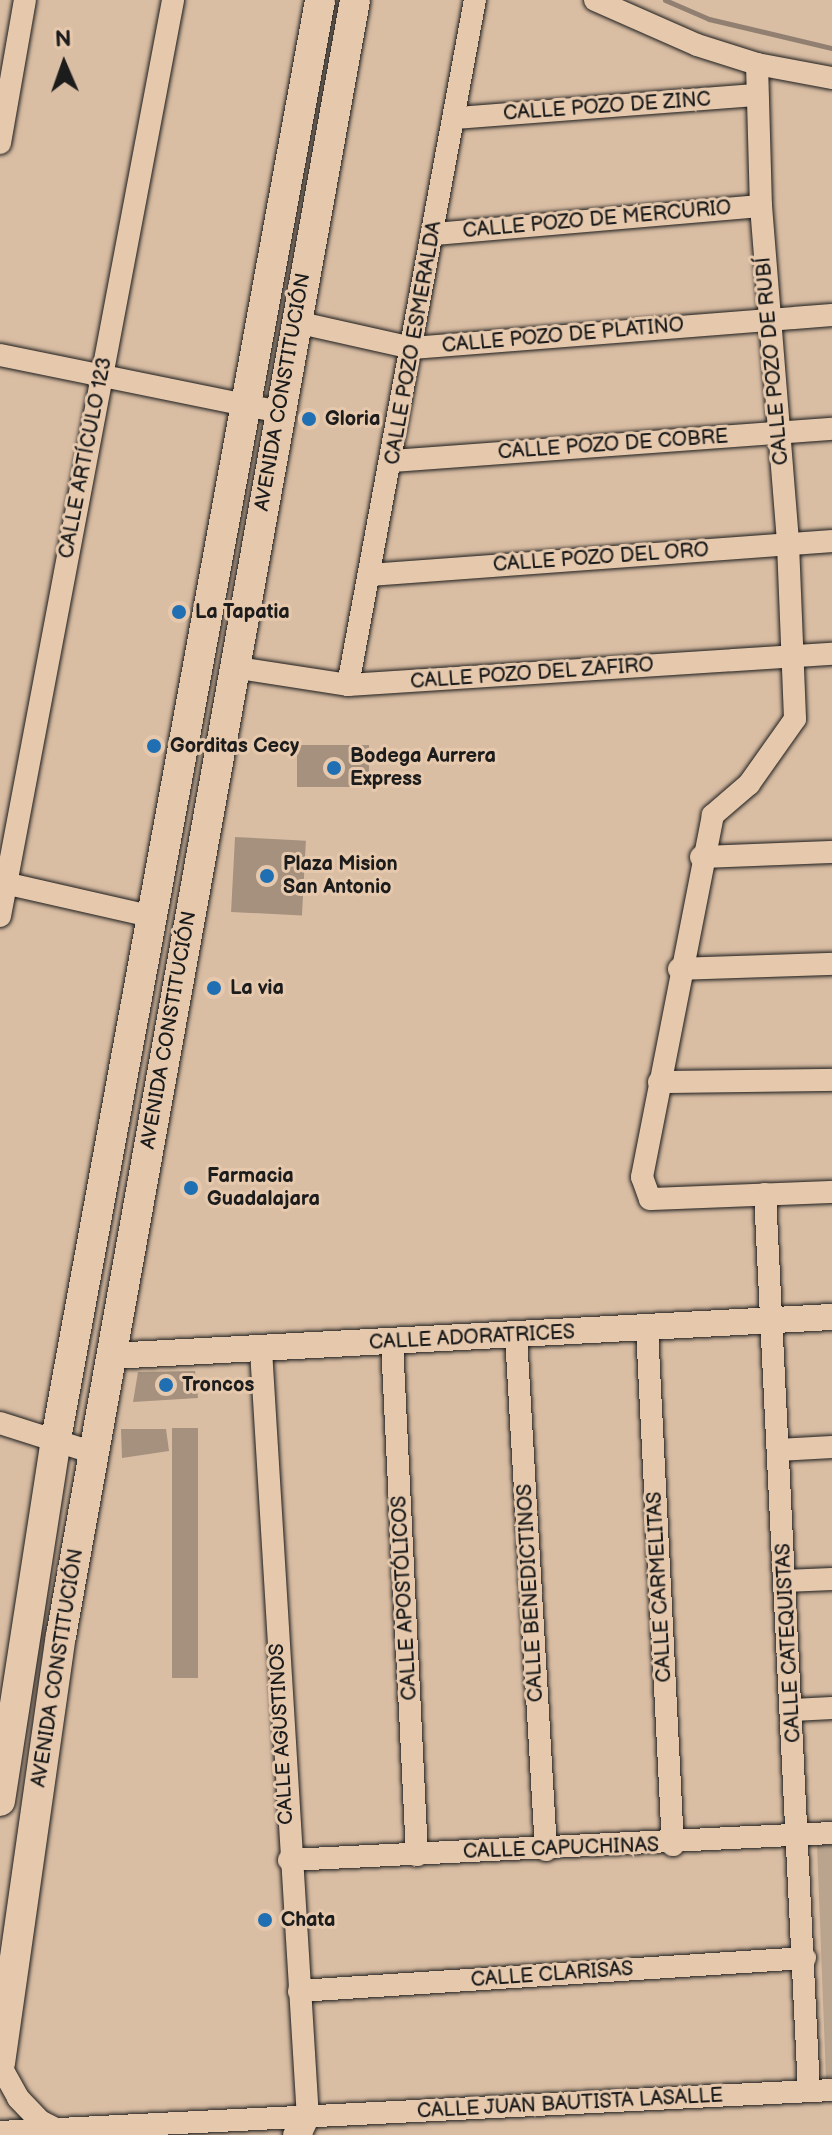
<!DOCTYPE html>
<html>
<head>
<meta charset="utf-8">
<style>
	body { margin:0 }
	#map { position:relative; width:832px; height:2135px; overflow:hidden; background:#dabea4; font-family:"Balsamiq Sans",sans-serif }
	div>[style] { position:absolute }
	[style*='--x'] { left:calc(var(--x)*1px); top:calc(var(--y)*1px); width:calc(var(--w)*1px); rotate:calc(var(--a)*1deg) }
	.green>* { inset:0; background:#baa48e }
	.stream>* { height:5px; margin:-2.5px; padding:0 2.5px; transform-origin:2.5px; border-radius:2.5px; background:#918071 }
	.building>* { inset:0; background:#a5917e; transform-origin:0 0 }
	.roads { filter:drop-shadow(0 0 2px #1c1c1c) drop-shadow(0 0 2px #1c1c1c) }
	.minor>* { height:22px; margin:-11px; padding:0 11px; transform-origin:11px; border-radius:11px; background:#e6c9ad }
	.tertiary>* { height:26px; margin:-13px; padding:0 13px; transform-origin:13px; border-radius:13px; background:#e6c9ad }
	.secondary>* { height:30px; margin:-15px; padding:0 15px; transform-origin:15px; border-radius:15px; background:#e6c9ad }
	.dots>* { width:22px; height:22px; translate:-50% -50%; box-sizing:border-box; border:4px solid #e6c9ad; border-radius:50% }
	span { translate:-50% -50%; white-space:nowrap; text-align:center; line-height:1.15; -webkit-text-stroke:6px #e6c9ad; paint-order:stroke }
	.street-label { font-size:20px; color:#1c1c1c }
	.poi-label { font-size:20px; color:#1c1c1c; font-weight:700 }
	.left { translate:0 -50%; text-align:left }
	.north { position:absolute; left:24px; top:24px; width:80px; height:80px; -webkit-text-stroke:6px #e6c9ad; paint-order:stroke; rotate:358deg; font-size:22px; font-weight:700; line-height:32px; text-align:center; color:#1c1c1c }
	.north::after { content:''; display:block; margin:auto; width:28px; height:36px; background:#1c1c1c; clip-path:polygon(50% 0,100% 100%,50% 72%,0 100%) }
</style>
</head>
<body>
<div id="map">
	<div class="green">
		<div style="clip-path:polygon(817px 1845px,832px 1845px,832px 2077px,826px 2078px)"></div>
	</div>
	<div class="stream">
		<div style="--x:665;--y:0;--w:48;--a:23.4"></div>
		<div style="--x:709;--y:19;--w:126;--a:13.3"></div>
	</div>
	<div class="building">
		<div style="left:369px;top:745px;width:42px;height:72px;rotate:90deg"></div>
		<div style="left:235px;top:837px;width:71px;height:75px;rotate:3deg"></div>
		<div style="clip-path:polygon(195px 1371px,198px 1398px,133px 1402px,138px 1372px)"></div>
		<div style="left:172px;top:1428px;width:26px;height:250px"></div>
		<div style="clip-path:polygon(121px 1429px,166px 1429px,169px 1451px,122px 1458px)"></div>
	</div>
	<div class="roads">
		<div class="minor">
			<div style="--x:595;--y:0;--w:111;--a:23.8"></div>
			<div style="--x:697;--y:45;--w:63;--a:17.6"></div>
			<div style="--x:757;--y:64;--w:76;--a:10.6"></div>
			<div style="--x:757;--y:64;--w:142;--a:88.4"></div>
			<div style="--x:761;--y:206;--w:339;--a:85.4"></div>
			<div style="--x:788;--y:544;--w:175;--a:87.7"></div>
			<div style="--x:795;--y:719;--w:80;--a:125.3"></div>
			<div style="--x:749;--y:784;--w:48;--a:139.3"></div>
			<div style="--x:713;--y:815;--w:369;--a:101.1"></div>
			<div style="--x:642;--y:1177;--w:23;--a:70"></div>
			<div style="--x:650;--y:1199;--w:182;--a:-2.2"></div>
			<div style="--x:456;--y:118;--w:302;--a:-4.4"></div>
			<div style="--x:0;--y:143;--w:145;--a:-80.1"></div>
			<div style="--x:434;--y:234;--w:328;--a:-4.9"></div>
			<div style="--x:296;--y:322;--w:119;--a:12.6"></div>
			<div style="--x:412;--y:348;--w:421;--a:-4.5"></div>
			<div style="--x:0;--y:355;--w:286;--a:11.5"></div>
			<div style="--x:393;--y:461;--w:440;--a:-4.2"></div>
			<div style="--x:370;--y:575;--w:463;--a:-4.2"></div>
			<div style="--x:232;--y:667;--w:117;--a:8.8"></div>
			<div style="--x:348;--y:685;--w:485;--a:-3.7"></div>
			<div style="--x:348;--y:685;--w:697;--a:-79.5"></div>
			<div style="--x:701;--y:857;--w:131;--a:-2.2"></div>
			<div style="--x:0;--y:882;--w:154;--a:12.8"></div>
			<div style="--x:0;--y:916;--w:932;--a:-79.3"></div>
			<div style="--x:679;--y:969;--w:153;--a:-1.9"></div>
			<div style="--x:659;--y:1082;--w:173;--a:-0.7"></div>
			<div style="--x:765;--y:1194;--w:898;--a:87.19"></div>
			<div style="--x:647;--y:1329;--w:517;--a:87.12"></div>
			<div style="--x:516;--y:1336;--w:515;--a:86.66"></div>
			<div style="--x:392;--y:1342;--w:514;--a:87.21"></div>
			<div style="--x:261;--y:1350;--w:769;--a:86.5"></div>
			<div style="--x:308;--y:2118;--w:14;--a:115"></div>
			<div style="--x:302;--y:2131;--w:9;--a:153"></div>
			<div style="--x:0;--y:1423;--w:99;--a:17.7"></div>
			<div style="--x:778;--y:1450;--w:54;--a:-3.2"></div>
			<div style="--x:785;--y:1581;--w:47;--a:-2.4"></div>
			<div style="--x:793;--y:1710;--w:39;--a:-3"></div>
			<div style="--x:289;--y:1860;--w:544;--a:-2.85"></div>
			<div style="--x:299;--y:1991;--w:507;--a:-3.73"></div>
			<div style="--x:0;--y:2065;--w:38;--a:61"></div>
			<div style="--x:18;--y:2098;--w:32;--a:46"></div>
			<div style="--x:40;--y:2121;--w:20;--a:27"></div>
			<div style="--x:0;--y:2132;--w:833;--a:-2.89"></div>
		</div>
		<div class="tertiary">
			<div style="--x:111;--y:1356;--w:722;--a:-3.1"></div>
		</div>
		<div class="secondary">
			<div style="--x:0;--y:1801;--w:366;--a:-81.2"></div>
			<div style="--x:56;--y:1439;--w:1463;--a:-79.6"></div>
			<div style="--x:0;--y:2063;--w:431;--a:-81.9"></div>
			<div style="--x:61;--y:1636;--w:1662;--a:-79.81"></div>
		</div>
	</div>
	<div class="dots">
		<div style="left:309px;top:419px;background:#1f6fb2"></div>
		<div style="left:179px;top:612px;background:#1f6fb2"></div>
		<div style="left:154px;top:746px;background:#1f6fb2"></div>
		<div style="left:334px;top:768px;background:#1f6fb2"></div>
		<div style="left:267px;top:876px;background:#1f6fb2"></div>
		<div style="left:214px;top:988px;background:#1f6fb2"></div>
		<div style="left:191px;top:1188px;background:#1f6fb2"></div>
		<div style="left:166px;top:1385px;background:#1f6fb2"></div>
		<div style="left:265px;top:1920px;background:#1f6fb2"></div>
	</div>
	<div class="street-label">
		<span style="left:607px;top:107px;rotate:-4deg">CALLE POZO DE ZINC</span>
		<span style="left:597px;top:220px;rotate:-5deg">CALLE POZO DE MERCURIO</span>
		<span style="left:563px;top:336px;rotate:-5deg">CALLE POZO DE PLATINO</span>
		<span style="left:414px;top:343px;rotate:-80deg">CALLE POZO ESMERALDA</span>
		<span style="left:773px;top:361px;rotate:-95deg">CALLE POZO DE RUBÍ</span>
		<span style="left:283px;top:392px;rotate:-80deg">AVENIDA CONSTITUCIÓN</span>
		<span style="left:613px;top:445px;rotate:-4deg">CALLE POZO DE COBRE</span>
		<span style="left:86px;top:458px;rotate:-79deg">CALLE ARTÍCULO 123</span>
		<span style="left:601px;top:558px;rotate:-4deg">CALLE POZO DEL ORO</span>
		<span style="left:532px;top:674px;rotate:-4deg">CALLE POZO DEL ZAFIRO</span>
		<span style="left:169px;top:1030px;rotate:-80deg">AVENIDA CONSTITUCIÓN</span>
		<span style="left:472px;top:1338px;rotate:-3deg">CALLE ADORATRICES</span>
		<span style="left:660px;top:1587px;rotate:-93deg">CALLE CARMELITAS</span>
		<span style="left:531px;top:1593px;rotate:-93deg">CALLE BENEDICTINOS</span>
		<span style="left:405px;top:1598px;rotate:-93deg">CALLE APOSTÓLICOS</span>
		<span style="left:789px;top:1643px;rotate:-93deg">CALLE CATEQUISTAS</span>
		<span style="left:58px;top:1668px;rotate:-81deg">AVENIDA CONSTITUCIÓN</span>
		<span style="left:282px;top:1734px;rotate:-93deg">CALLE AGUSTINOS</span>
		<span style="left:561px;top:1849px;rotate:-2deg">CALLE CAPUCHINAS</span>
		<span style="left:552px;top:1975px;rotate:-4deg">CALLE CLARISAS</span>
		<span style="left:570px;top:2104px;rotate:-3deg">CALLE JUAN BAUTISTA LASALLE</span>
	</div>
	<div class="poi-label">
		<span class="left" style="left:325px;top:419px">Gloria</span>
		<span class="left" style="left:195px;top:612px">La Tapatia</span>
		<span class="left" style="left:170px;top:746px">Gorditas Cecy</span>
		<span class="left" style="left:350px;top:768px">Bodega Aurrera<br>Express</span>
		<span class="left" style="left:283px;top:876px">Plaza Mision<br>San Antonio</span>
		<span class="left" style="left:230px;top:988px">La via</span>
		<span class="left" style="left:207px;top:1188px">Farmacia<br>Guadalajara</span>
		<span class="left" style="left:182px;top:1385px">Troncos</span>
		<span class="left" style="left:281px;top:1920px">Chata</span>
	</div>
	<div class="north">N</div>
</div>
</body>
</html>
